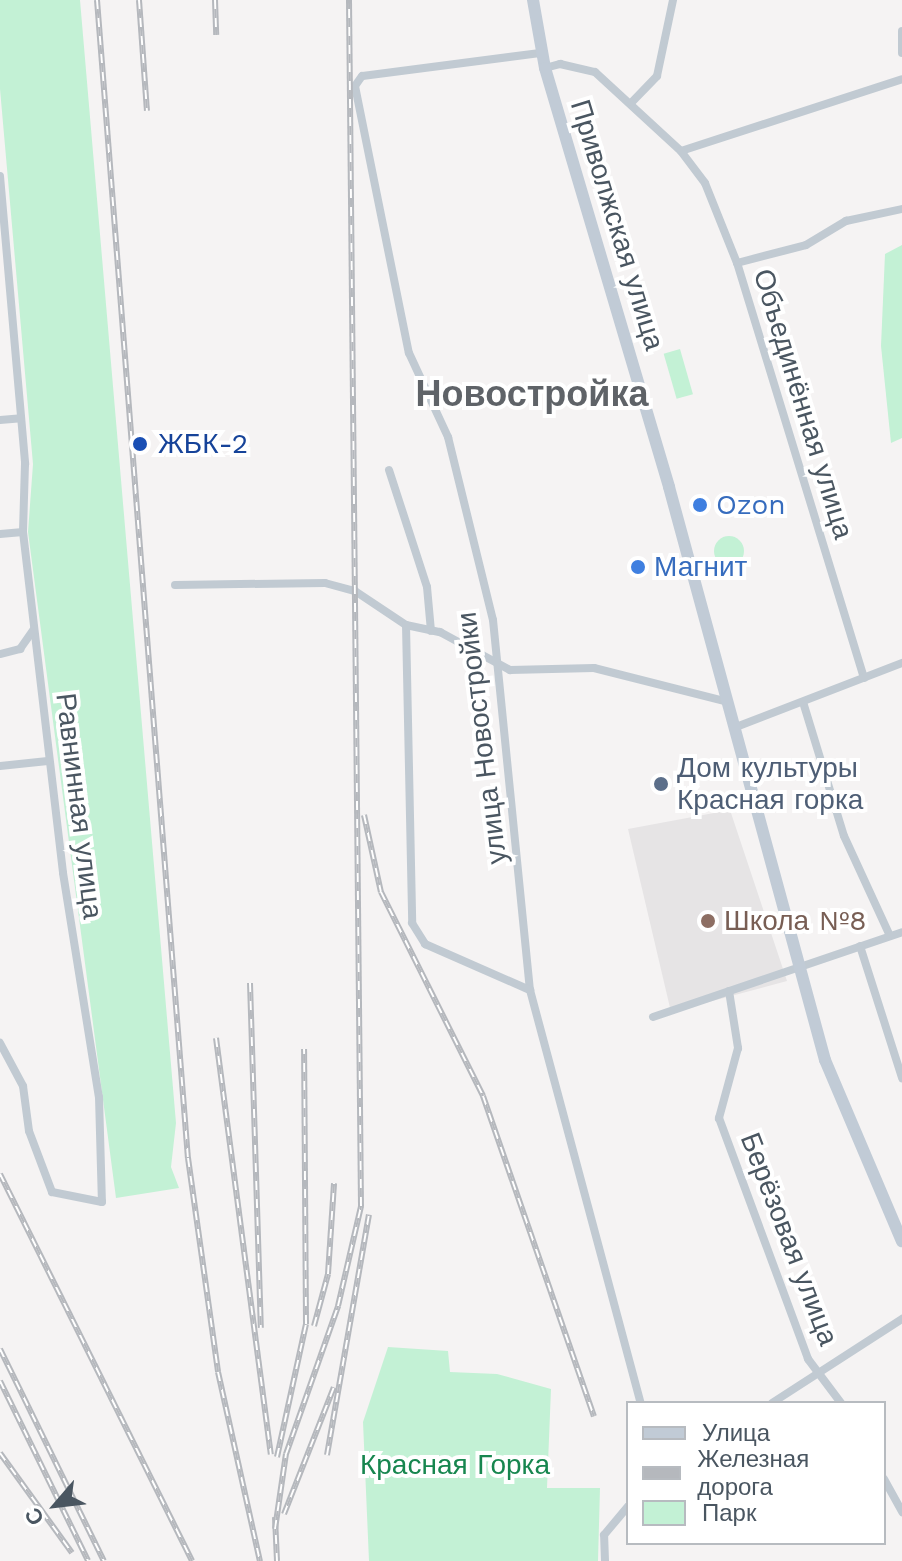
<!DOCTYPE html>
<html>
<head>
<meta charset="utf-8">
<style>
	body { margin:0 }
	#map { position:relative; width:902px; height:1561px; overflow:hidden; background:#f5f3f3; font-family:"Work Sans",sans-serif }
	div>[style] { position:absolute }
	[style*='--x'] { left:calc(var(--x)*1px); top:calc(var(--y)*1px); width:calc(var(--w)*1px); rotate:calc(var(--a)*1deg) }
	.education>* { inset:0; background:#e6e4e5 }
	.green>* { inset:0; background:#c3f1d5; transform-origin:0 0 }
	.round { border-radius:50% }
	.street>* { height:8px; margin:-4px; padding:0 4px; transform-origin:4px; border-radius:4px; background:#c1cad2 }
	.secondary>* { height:12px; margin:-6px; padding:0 6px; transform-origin:6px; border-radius:6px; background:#c1cbd6 }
	.rail>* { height:6px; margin-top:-3px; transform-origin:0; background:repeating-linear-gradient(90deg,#fff 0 9px,#b5b8bd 0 18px); box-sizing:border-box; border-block:2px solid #b5b8bd }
	.dots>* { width:22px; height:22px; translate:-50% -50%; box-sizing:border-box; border:4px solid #fff; border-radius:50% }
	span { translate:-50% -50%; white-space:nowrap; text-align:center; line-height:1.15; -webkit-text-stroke:8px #fff; paint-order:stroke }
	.street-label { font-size:28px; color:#4a5661 }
	.transit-label { font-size:28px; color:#164399 }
	.left { translate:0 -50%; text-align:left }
	.shop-label { font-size:28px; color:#366cbe }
	.service-label { font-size:28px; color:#4e5e75 }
	.education-label { font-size:28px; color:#785e54 }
	.park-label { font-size:28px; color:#17864f }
	.district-label { font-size:36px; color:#5f6368; font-weight:700 }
	.legend { position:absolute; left:626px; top:1401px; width:260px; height:144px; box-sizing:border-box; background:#fff; border:2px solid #b7bbc0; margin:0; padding:10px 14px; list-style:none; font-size:24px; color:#4a5661 }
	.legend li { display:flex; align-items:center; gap:16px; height:40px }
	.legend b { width:40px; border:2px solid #b7bbc0 }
	.north { position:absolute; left:16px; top:1465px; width:80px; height:80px; -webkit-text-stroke:6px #fff; paint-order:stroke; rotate:242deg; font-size:22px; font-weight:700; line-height:32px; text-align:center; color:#4a5661 }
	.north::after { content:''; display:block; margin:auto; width:28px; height:36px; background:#4a5661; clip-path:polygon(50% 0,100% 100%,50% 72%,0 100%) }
</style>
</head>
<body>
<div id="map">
	<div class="education">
		<div style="clip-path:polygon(730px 810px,787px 981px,671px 1012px,628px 829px)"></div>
	</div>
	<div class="green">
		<div style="clip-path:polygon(0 0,80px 0,176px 1123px,171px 1167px,179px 1188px,116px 1198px,28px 532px,33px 464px,0 89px)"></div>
		<div style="clip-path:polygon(902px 245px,902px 438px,891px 443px,881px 346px,885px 254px)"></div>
		<div style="left:680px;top:349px;width:47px;height:17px;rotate:74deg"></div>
		<div class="round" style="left:714px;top:536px;width:30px;height:30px"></div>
		<div style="clip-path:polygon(388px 1347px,448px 1351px,450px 1372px,497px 1374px,551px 1389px,547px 1488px,600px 1488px,598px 1561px,369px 1561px,363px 1422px)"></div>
	</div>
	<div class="street">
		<div style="--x:902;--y:31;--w:22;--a:90"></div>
		<div style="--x:540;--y:53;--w:179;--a:172.6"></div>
		<div style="--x:362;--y:76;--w:12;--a:125"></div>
		<div style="--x:355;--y:86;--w:272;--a:78.6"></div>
		<div style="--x:409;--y:353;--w:93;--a:65.1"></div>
		<div style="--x:448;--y:437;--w:188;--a:76.2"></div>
		<div style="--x:493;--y:620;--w:372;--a:84.3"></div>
		<div style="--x:530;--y:990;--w:428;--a:75"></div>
		<div style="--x:545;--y:68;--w:16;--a:-15"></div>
		<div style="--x:560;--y:64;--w:36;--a:13"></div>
		<div style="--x:595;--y:72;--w:117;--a:42.6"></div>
		<div style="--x:632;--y:102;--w:36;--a:-46"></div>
		<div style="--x:657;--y:76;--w:78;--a:-78.1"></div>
		<div style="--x:0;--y:176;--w:289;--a:85"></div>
		<div style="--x:25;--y:464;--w:68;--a:91.7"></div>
		<div style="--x:23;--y:532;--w:343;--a:83.3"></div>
		<div style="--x:63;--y:873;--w:227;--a:80.9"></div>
		<div style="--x:99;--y:1097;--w:105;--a:88.4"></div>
		<div style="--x:102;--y:1202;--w:51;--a:-168.7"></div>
		<div style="--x:52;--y:1192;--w:65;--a:-110.7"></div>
		<div style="--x:29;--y:1131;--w:45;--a:-97.6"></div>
		<div style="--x:23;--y:1086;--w:49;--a:-118.1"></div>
		<div style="--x:737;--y:263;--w:71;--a:-14.6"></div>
		<div style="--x:806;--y:245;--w:47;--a:-31"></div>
		<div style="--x:846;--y:221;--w:57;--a:-12.1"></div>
		<div style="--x:0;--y:420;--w:21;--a:-5"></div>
		<div style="--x:389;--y:470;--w:123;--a:72"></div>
		<div style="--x:427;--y:587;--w:44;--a:84.8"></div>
		<div style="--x:0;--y:534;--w:23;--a:-5"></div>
		<div style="--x:175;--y:585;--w:150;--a:-0.8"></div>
		<div style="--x:325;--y:583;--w:31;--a:15"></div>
		<div style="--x:355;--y:591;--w:61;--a:33.7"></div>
		<div style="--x:406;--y:625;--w:35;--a:12"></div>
		<div style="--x:440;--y:632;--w:80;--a:28.5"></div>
		<div style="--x:510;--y:670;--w:84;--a:-1.4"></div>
		<div style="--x:594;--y:668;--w:138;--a:14.2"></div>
		<div style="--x:406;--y:625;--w:298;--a:88.8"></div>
		<div style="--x:412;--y:923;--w:25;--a:58"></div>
		<div style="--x:425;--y:944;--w:115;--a:23.7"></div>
		<div style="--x:0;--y:654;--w:21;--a:-14"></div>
		<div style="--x:20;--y:649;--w:24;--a:-55"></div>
		<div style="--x:864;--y:678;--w:434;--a:-107"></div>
		<div style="--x:737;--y:263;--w:86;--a:-111.8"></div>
		<div style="--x:705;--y:183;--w:40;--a:-127"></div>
		<div style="--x:681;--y:151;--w:232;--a:-18"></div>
		<div style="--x:803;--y:702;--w:140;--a:73"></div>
		<div style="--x:844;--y:836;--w:110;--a:65.3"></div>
		<div style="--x:736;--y:727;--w:178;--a:-21.1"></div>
		<div style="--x:0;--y:766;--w:48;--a:-5.9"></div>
		<div style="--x:860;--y:946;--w:139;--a:72.3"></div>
		<div style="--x:729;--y:991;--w:58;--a:81"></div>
		<div style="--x:738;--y:1048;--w:73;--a:105.2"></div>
		<div style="--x:719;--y:1118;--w:257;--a:69.7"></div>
		<div style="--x:808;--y:1359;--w:55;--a:53.1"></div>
		<div style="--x:653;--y:1017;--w:263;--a:-18.8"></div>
		<div style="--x:772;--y:1403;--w:155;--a:-32.9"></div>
		<div style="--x:884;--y:1479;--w:38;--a:61"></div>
		<div style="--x:605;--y:1561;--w:26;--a:-92"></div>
		<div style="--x:604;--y:1535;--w:38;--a:-50"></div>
	</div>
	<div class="secondary">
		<div style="--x:533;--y:0;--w:69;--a:80"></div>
		<div style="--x:545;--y:68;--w:437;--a:73.5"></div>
		<div style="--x:669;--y:487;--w:594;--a:74.77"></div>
		<div style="--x:825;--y:1060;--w:197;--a:67"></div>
	</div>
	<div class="rail">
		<div style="--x:97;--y:0;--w:1162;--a:85.51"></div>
		<div style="--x:188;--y:1158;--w:216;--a:82"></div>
		<div style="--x:218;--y:1372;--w:194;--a:77.5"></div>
		<div style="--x:139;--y:0;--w:111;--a:85.9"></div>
		<div style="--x:215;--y:0;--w:35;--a:88"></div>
		<div style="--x:364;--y:815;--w:79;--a:77.6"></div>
		<div style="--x:381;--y:892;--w:228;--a:63.4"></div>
		<div style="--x:483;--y:1096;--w:339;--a:70.9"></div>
		<div style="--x:250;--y:983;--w:345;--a:88.2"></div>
		<div style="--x:216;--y:1038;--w:420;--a:82.5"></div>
		<div style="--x:0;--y:1174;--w:432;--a:63.6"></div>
		<div style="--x:314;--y:1326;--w:54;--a:-74.9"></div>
		<div style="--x:328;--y:1274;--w:91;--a:-86.2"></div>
		<div style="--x:0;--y:1349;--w:236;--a:63.9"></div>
		<div style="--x:0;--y:1381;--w:200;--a:63.9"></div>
		<div style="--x:0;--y:1453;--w:123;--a:54.2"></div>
		<div style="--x:327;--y:1455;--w:244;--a:-80.1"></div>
		<div style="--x:277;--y:1457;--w:136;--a:-77.7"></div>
		<div style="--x:306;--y:1324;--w:275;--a:-90.4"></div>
		<div style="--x:284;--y:1514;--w:136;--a:-68.5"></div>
		<div style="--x:275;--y:1517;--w:44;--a:87.4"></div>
		<div style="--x:275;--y:1529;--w:76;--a:-81.7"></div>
		<div style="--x:286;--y:1454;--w:157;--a:-70.6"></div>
		<div style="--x:338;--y:1306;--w:103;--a:-77"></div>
		<div style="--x:361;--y:1206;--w:1206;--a:-90.57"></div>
	</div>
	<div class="dots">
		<div style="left:140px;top:444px;background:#1a4fb4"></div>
		<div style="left:700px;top:505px;background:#3f7fe0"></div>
		<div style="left:638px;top:567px;background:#3f7fe0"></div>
		<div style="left:661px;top:784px;background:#5c6f8a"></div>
		<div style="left:708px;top:921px;background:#8d6e63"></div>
	</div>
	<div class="street-label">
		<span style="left:617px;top:225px;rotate:73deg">Приволжская улица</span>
		<span style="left:803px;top:404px;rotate:73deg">Объединённая улица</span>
		<span style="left:482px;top:738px;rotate:-97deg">улица Новостройки</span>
		<span style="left:79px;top:806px;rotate:83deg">Равнинная улица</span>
		<span style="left:789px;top:1239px;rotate:69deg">Берёзовая улица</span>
	</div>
	<div class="transit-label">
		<span class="left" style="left:158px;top:444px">ЖБК-2</span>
	</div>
	<div class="shop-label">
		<span class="left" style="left:716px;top:505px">Ozon</span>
		<span class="left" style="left:654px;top:567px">Магнит</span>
	</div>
	<div class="service-label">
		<span class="left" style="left:677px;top:784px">Дом культуры<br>Красная горка</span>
	</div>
	<div class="education-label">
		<span class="left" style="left:724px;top:921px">Школа №8</span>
	</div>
	<div class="park-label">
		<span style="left:455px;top:1465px">Красная Горка</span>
	</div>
	<div class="district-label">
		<span style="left:532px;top:395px">Новостройка</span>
	</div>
	<ul class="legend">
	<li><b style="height:10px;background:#c1cbd6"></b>Улица</li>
	<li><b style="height:10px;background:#b5b8bd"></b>Железная дорога</li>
	<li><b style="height:22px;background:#c3f1d5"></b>Парк</li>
	</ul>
	<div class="north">С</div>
</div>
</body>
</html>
